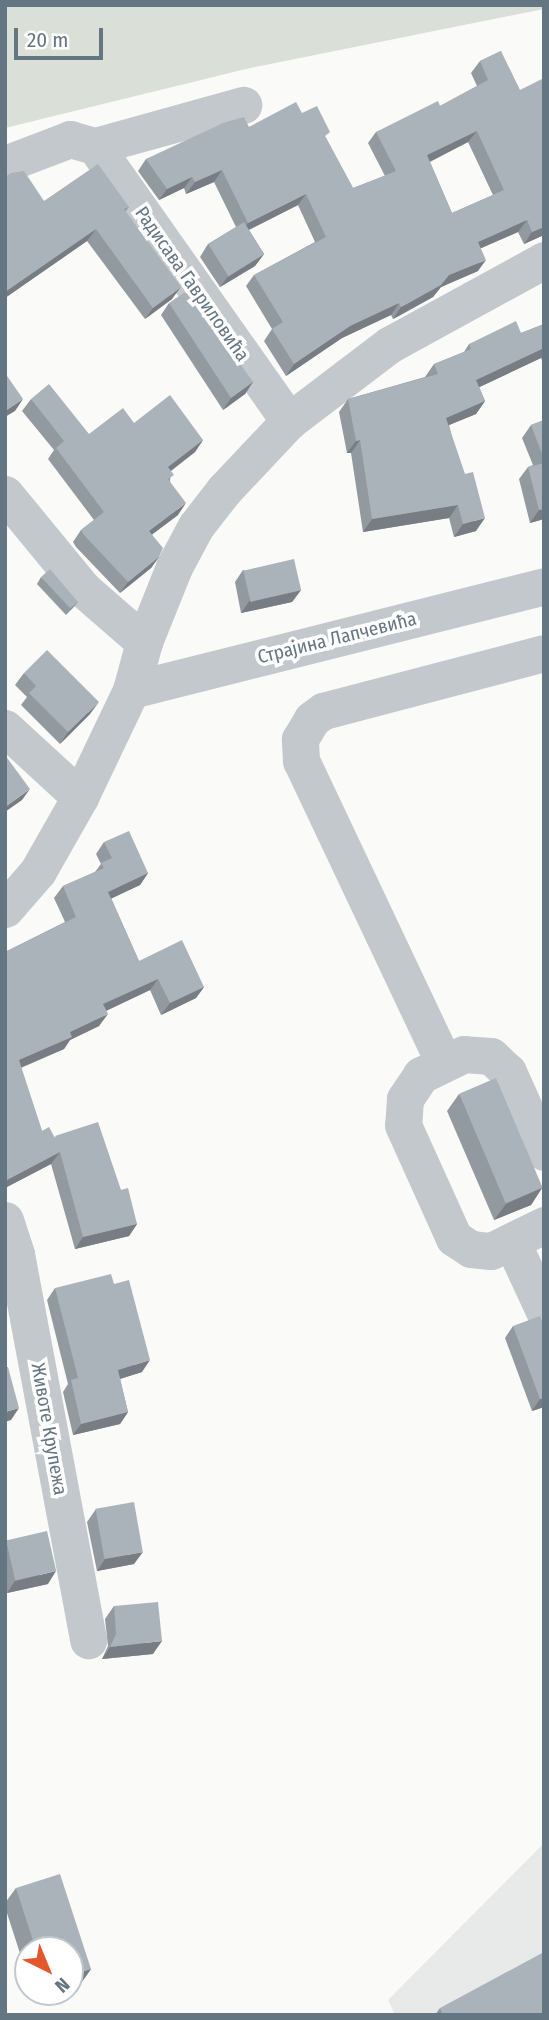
<!DOCTYPE html>
<html>
<head>
<meta charset="utf-8">
<style>
	body { margin:0 }
	#map { position:relative; width:549px; height:2020px; overflow:hidden; background:#fafaf8; font-family:"Fira Sans Condensed",sans-serif }
	div>[style] { position:absolute }
	[style*='--x'] { left:calc(var(--x)*1px); top:calc(var(--y)*1px); width:calc(var(--w)*1px); rotate:calc(var(--a)*1deg) }
	.built>* { inset:0; background:#e8e9e9 }
	.green>* { inset:0; background:#dadfd7 }
	.minor>* { height:37px; margin:-18.5px; padding:0 18.5px; transform-origin:18.5px; border-radius:18.5px; background:#c3c8cc }
	.wall>* { inset:0; background:#929a9f }
	.shaded-wall>* { inset:0; background:#777d82 }
	.building>* { inset:0; background:#aab3b9; transform-origin:0 0 }
	span { translate:-50% -50%; white-space:nowrap; text-align:center; line-height:1.15; -webkit-text-stroke:7px #fff; paint-order:stroke }
	.street-label { font-size:19px; color:#657683 }
	.frame { position:absolute; inset:0; border:7px solid #657683; pointer-events:none }
	.north { position:absolute; left:14px; top:1936px; width:70px; height:70px; box-sizing:border-box; background:#fff; border:2px solid #c1c8cd; border-radius:50%; rotate:137deg; font-size:19px; font-weight:700; line-height:28px; text-align:center; color:#657683 }
	.north::after { content:''; display:block; margin:auto; width:24px; height:32px; background:#e4572e; clip-path:polygon(50% 0,100% 100%,50% 72%,0 100%) }
	.scale { position:absolute; left:14px; top:28px; width:89px; height:32px; box-sizing:border-box; border:4px solid #657683; border-top:0; padding-left:9px; font-size:21px; line-height:24px; white-space:nowrap; color:#657683; -webkit-text-stroke:5px #fff; paint-order:stroke }
</style>
</head>
<body>
<div id="map">
	<div class="built">
		<div style="clip-path:polygon(544px 1843px,544px 2015px,395px 2015px,388px 2000px)"></div>
	</div>
	<div class="green">
		<div style="clip-path:polygon(5px 5px,544px 5px,544px 9px,250px 68px,5px 128px)"></div>
	</div>
	<div class="minor">
		<div style="--x:95;--y:146;--w:337;--a:54.8"></div>
		<div style="--x:5;--y:164;--w:70;--a:-21"></div>
		<div style="--x:70;--y:139;--w:26;--a:16"></div>
		<div style="--x:95;--y:146;--w:154;--a:-15.5"></div>
		<div style="--x:5;--y:494;--w:123;--a:50.6"></div>
		<div style="--x:83;--y:589;--w:81;--a:41"></div>
		<div style="--x:131;--y:690;--w:426;--a:-14.1"></div>
		<div style="--x:5;--y:728;--w:102;--a:42.6"></div>
		<div style="--x:5;--y:909;--w:50;--a:-49"></div>
		<div style="--x:38;--y:871;--w:85;--a:-60.4"></div>
		<div style="--x:80;--y:797;--w:119;--a:-64.5"></div>
		<div style="--x:131;--y:690;--w:50;--a:-74.8"></div>
		<div style="--x:144;--y:642;--w:81;--a:-68.2"></div>
		<div style="--x:174;--y:567;--w:47;--a:-61.8"></div>
		<div style="--x:196;--y:526;--w:46;--a:-52.1"></div>
		<div style="--x:224;--y:490;--w:95;--a:-46.7"></div>
		<div style="--x:289;--y:421;--w:126;--a:-37.2"></div>
		<div style="--x:389;--y:345;--w:177;--a:-28.7"></div>
		<div style="--x:444;--y:1063;--w:334;--a:-115.3"></div>
		<div style="--x:301;--y:761;--w:22;--a:-93"></div>
		<div style="--x:300;--y:739;--w:23;--a:-59"></div>
		<div style="--x:312;--y:719;--w:14;--a:-36"></div>
		<div style="--x:323;--y:711;--w:228;--a:-14.7"></div>
		<div style="--x:544;--y:1152;--w:88;--a:-114.2"></div>
		<div style="--x:508;--y:1072;--w:23;--a:-137"></div>
		<div style="--x:491;--y:1056;--w:27;--a:-176"></div>
		<div style="--x:464;--y:1054;--w:48;--a:154"></div>
		<div style="--x:421;--y:1075;--w:29;--a:124"></div>
		<div style="--x:405;--y:1099;--w:26;--a:94"></div>
		<div style="--x:403;--y:1125;--w:124;--a:65.7"></div>
		<div style="--x:454;--y:1238;--w:20;--a:33"></div>
		<div style="--x:471;--y:1249;--w:20;--a:6"></div>
		<div style="--x:491;--y:1251;--w:59;--a:-26.1"></div>
		<div style="--x:5;--y:1220;--w:36;--a:72"></div>
		<div style="--x:16;--y:1254;--w:393;--a:79.4"></div>
		<div style="--x:512;--y:1242;--w:76;--a:65.1"></div>
	</div>
	<div class="wall">
		<div style="clip-path:polygon(evenodd,501px 51px,544px 235px,524px 244px,518px 232px,481px 248px,478px 271px,441px 287px,433px 297px,399px 316px,393px 319px,391px 315px,342px 338px,286px 376px,264px 341px,272px 329px,246px 286px,254px 275px,315px 242px,298px 205px,249px 230px,264px 254px,255px 266px,220px 287px,200px 257px,208px 244px,236px 227px,214px 182px,186px 194px,184px 188px,159px 200px,138px 171px,146px 159px,249px 127px,302px 113px,326px 138px,353px 188px,385px 176px,368px 143px,376px 132px,440px 106px,477px 86px,471px 73px,480px 61px,501px 51px,468px 142px,493px 195px,452px 213px,430px 162px,468px 142px)"></div>
		<div style="clip-path:polygon(5px 177px,44px 201px,129px 207px,125px 212px,172px 299px,145px 319px,87px 241px,5px 298px)"></div>
		<div style="clip-path:polygon(169px 303px,253px 382px,245px 394px,223px 410px,161px 315px)"></div>
		<div style="clip-path:polygon(544px 324px,544px 365px,541px 358px,479px 387px,485px 401px,476px 414px,449px 425px,476px 531px,454px 537px,449px 518px,363px 532px,351px 453px,347px 453px,339px 412px,348px 399px,425px 377px,434px 364px,464px 352px,469px 344px,521px 333px)"></div>
		<div style="clip-path:polygon(31px 399px,89px 434px,134px 423px,203px 440px,195px 452px,171px 471px,170px 481px,178px 515px,152px 534px,159px 557px,151px 568px,120px 593px,76px 547px,73px 542px,81px 530px,94px 520px,48px 459px,54px 450px,22px 411px)"></div>
		<div style="clip-path:polygon(544px 420px,544px 519px,530px 523px,519px 479px,528px 467px,533px 465px,522px 438px,531px 425px)"></div>
		<div style="clip-path:polygon(243px 570px,301px 590px,292px 602px,241px 613px,235px 582px)"></div>
		<div style="clip-path:polygon(41px 577px,78px 602px,73px 608px,66px 615px,37px 584px)"></div>
		<div style="clip-path:polygon(24px 673px,90px 714px,60px 744px,21px 705px,27px 697px,15px 685px)"></div>
		<div style="clip-path:polygon(104px 842px,148px 873px,140px 885px,111px 898px,139px 961px,204px 987px,196px 998px,161px 1015px,150px 990px,106px 1011px,99px 1026px,70px 1040px,64px 1049px,21px 1068px,42px 1131px,54px 1137px,121px 1190px,137px 1224px,129px 1236px,75px 1249px,51px 1164px,5px 1188px,5px 952px,65px 922px,54px 898px,63px 886px,95px 872px,101px 864px,96px 854px)"></div>
		<div style="clip-path:polygon(459px 1094px,542px 1188px,531px 1205px,494px 1220px,447px 1111px)"></div>
		<div style="clip-path:polygon(55px 1288px,142px 1372px,120px 1379px,128px 1412px,120px 1424px,73px 1435px,63px 1392px,68px 1384px,47px 1300px)"></div>
		<div style="clip-path:polygon(513px 1326px,544px 1327px,544px 1407px,532px 1411px,505px 1338px)"></div>
		<div style="clip-path:polygon(96px 1509px,134px 1564px,97px 1571px,87px 1522px)"></div>
		<div style="clip-path:polygon(6px 1541px,48px 1584px,7px 1593px,5px 1588px)"></div>
		<div style="clip-path:polygon(114px 1606px,153px 1654px,102px 1659px,108px 1646px,105px 1619px)"></div>
		<div style="clip-path:polygon(16px 1888px,91px 1969px,79px 1986px,70px 1950px,28px 1950px,28px 1978px,5px 1907px,5px 1903px)"></div>
		<div style="clip-path:polygon(33px 1992px,61px 1992px,35px 2000px)"></div>
		<div style="clip-path:polygon(440px 2008px,544px 2015px,435px 2015px)"></div>
	</div>
	<div class="shaded-wall">
		<div style="clip-path:polygon(477px 131px,468px 142px,419px 167px,427px 155px)"></div>
		<div style="clip-path:polygon(222px 170px,214px 182px,186px 194px,195px 182px)"></div>
		<div style="clip-path:polygon(192px 177px,184px 188px,159px 200px,167px 189px)"></div>
		<div style="clip-path:polygon(306px 194px,298px 205px,240px 234px,248px 223px)"></div>
		<div style="clip-path:polygon(527px 220px,518px 232px,470px 253px,478px 242px)"></div>
		<div style="clip-path:polygon(544px 227px,544px 235px,524px 244px,532px 232px)"></div>
		<div style="clip-path:polygon(96px 229px,87px 241px,5px 298px,5px 292px)"></div>
		<div style="clip-path:polygon(264px 254px,255px 266px,220px 287px,229px 275px)"></div>
		<div style="clip-path:polygon(486px 260px,478px 271px,441px 287px,433px 297px,393px 319px,401px 307px,449px 275px)"></div>
		<div style="clip-path:polygon(181px 287px,172px 299px,145px 319px,153px 308px)"></div>
		<div style="clip-path:polygon(399px 303px,391px 315px,342px 338px,286px 376px,294px 364px,350px 326px)"></div>
		<div style="clip-path:polygon(544px 348px,544px 354px,541px 358px,467px 393px,476px 380px)"></div>
		<div style="clip-path:polygon(253px 382px,245px 394px,223px 410px,231px 398px)"></div>
		<div style="clip-path:polygon(23px 399px,15px 411px,5px 417px,5px 411px)"></div>
		<div style="clip-path:polygon(485px 401px,476px 414px,437px 430px,446px 418px)"></div>
		<div style="clip-path:polygon(203px 440px,195px 452px,160px 479px,168px 467px)"></div>
		<div style="clip-path:polygon(360px 440px,351px 453px,347px 453px,356px 441px)"></div>
		<div style="clip-path:polygon(186px 503px,178px 515px,141px 543px,149px 531px)"></div>
		<div style="clip-path:polygon(458px 505px,449px 518px,363px 532px,372px 519px)"></div>
		<div style="clip-path:polygon(544px 509px,544px 519px,530px 523px,539px 510px)"></div>
		<div style="clip-path:polygon(485px 518px,476px 531px,454px 537px,463px 524px)"></div>
		<div style="clip-path:polygon(159px 557px,151px 568px,120px 593px,128px 582px)"></div>
		<div style="clip-path:polygon(301px 590px,292px 602px,241px 613px,250px 600px)"></div>
		<div style="clip-path:polygon(99px 702px,90px 714px,60px 744px,68px 732px)"></div>
		<div style="clip-path:polygon(30px 789px,22px 800px,5px 812px,5px 807px)"></div>
		<div style="clip-path:polygon(148px 873px,140px 885px,100px 904px,108px 892px)"></div>
		<div style="clip-path:polygon(158px 979px,150px 990px,95px 1016px,103px 1004px)"></div>
		<div style="clip-path:polygon(204px 987px,196px 998px,161px 1015px,170px 1003px)"></div>
		<div style="clip-path:polygon(108px 1014px,99px 1026px,70px 1040px,64px 1049px,10px 1072px,19px 1060px,70px 1032px)"></div>
		<div style="clip-path:polygon(60px 1152px,51px 1164px,5px 1188px,5px 1181px)"></div>
		<div style="clip-path:polygon(542px 1188px,531px 1205px,494px 1220px,506px 1204px)"></div>
		<div style="clip-path:polygon(137px 1224px,129px 1236px,75px 1249px,83px 1237px)"></div>
		<div style="clip-path:polygon(150px 1360px,142px 1372px,110px 1382px,118px 1370px)"></div>
		<div style="clip-path:polygon(544px 1398px,544px 1407px,532px 1411px,540px 1399px)"></div>
		<div style="clip-path:polygon(19px 1408px,11px 1420px,5px 1422px,5px 1412px)"></div>
		<div style="clip-path:polygon(128px 1412px,120px 1424px,73px 1435px,81px 1424px)"></div>
		<div style="clip-path:polygon(143px 1552px,134px 1564px,97px 1571px,105px 1559px)"></div>
		<div style="clip-path:polygon(56px 1571px,48px 1584px,7px 1593px,15px 1581px)"></div>
		<div style="clip-path:polygon(162px 1641px,153px 1654px,102px 1659px,110px 1647px)"></div>
		<div style="clip-path:polygon(91px 1969px,79px 1986px,70px 1989px,70px 1976px)"></div>
		<div style="clip-path:polygon(41px 1992px,61px 1992px,35px 2000px)"></div>
	</div>
	<div class="building">
		<div style="clip-path:polygon(evenodd,501px 51px,520px 90px,544px 78px,544px 227px,532px 232px,527px 220px,478px 242px,486px 260px,449px 275px,441px 285px,407px 304px,401px 307px,399px 303px,350px 326px,294px 364px,272px 329px,283px 322px,254px 275px,326px 237px,306px 194px,248px 223px,222px 170px,195px 182px,192px 177px,167px 189px,146px 159px,223px 123px,244px 117px,249px 127px,296px 102px,302px 113px,317px 106px,330px 132px,325px 136px,353px 188px,396px 171px,376px 132px,438px 101px,440px 106px,488px 80px,480px 61px,501px 51px,477px 131px,504px 190px,452px 213px,427px 155px,477px 131px)"></div>
		<div style="clip-path:polygon(98px 164px,129px 207px,124px 209px,181px 287px,153px 308px,96px 229px,5px 292px,5px 177px,11px 173px,24px 171px,44px 201px)"></div>
		<div style="left:244px;top:222px;width:38px;height:42px;rotate:58deg"></div>
		<div style="clip-path:polygon(188px 290px,253px 382px,231px 398px,169px 303px)"></div>
		<div style="clip-path:polygon(516px 321px,521px 333px,544px 324px,544px 348px,476px 380px,485px 401px,446px 418px,465px 474px,473px 472px,485px 518px,463px 524px,458px 505px,372px 519px,360px 440px,356px 441px,348px 399px,438px 374px,434px 364px,471px 349px,469px 344px)"></div>
		<div style="clip-path:polygon(5px 373px,23px 399px,5px 411px)"></div>
		<div style="clip-path:polygon(49px 384px,89px 434px,123px 408px,134px 423px,170px 395px,203px 440px,168px 467px,174px 475px,168px 479px,186px 503px,149px 531px,163px 548px,159px 557px,128px 582px,84px 535px,81px 530px,104px 512px,56px 448px,64px 441px,31px 399px)"></div>
		<div style="clip-path:polygon(544px 420px,544px 459px,531px 425px)"></div>
		<div style="clip-path:polygon(544px 463px,544px 509px,539px 510px,528px 467px)"></div>
		<div style="left:294px;top:559px;width:32px;height:52px;rotate:77deg"></div>
		<div style="clip-path:polygon(50px 569px,78px 602px,70px 608px,41px 577px)"></div>
		<div style="clip-path:polygon(47px 650px,99px 702px,68px 732px,29px 693px,36px 686px,24px 673px)"></div>
		<div style="clip-path:polygon(5px 755px,30px 789px,5px 807px)"></div>
		<div style="clip-path:polygon(129px 831px,148px 873px,108px 892px,139px 961px,182px 940px,204px 987px,170px 1003px,158px 979px,103px 1004px,108px 1014px,70px 1032px,72px 1037px,19px 1060px,42px 1131px,49px 1127px,56px 1140px,55px 1136px,98px 1122px,121px 1190px,128px 1188px,137px 1224px,83px 1237px,60px 1152px,5px 1181px,5px 952px,76px 917px,63px 886px,104px 868px,101px 863px,112px 858px,104px 842px)"></div>
		<div style="left:496px;top:1078px;width:119px;height:40px;rotate:67deg"></div>
		<div style="clip-path:polygon(111px 1274px,114px 1284px,129px 1280px,150px 1360px,118px 1370px,128px 1412px,81px 1424px,71px 1380px,78px 1378px,55px 1288px)"></div>
		<div style="clip-path:polygon(540px 1316px,544px 1327px,544px 1398px,540px 1399px,513px 1326px)"></div>
		<div style="clip-path:polygon(5px 1367px,8px 1367px,19px 1408px,5px 1412px)"></div>
		<div style="left:134px;top:1502px;width:51px;height:39px;rotate:80deg"></div>
		<div style="left:47px;top:1531px;width:41px;height:42px;rotate:77deg"></div>
		<div style="clip-path:polygon(158px 1602px,162px 1641px,110px 1647px,116px 1634px,114px 1606px)"></div>
		<div style="clip-path:polygon(60px 1874px,91px 1969px,70px 1976px,70px 1950px,36px 1950px,16px 1888px)"></div>
		<div style="clip-path:polygon(544px 1952px,544px 2015px,443px 2015px,440px 2008px)"></div>
	</div>
	<div class="street-label">
		<span style="left:192px;top:284px;rotate:55deg">Радисава Гавриловића</span>
		<span style="left:337px;top:638px;rotate:-14deg">Страјина Лапчевића</span>
		<span style="left:49px;top:1429px;rotate:80deg">Животе Крупежа</span>
	</div>
	<div class="frame"></div>
	<div class="north">N</div>
	<div class="scale">20 m</div>
</div>
</body>
</html>
